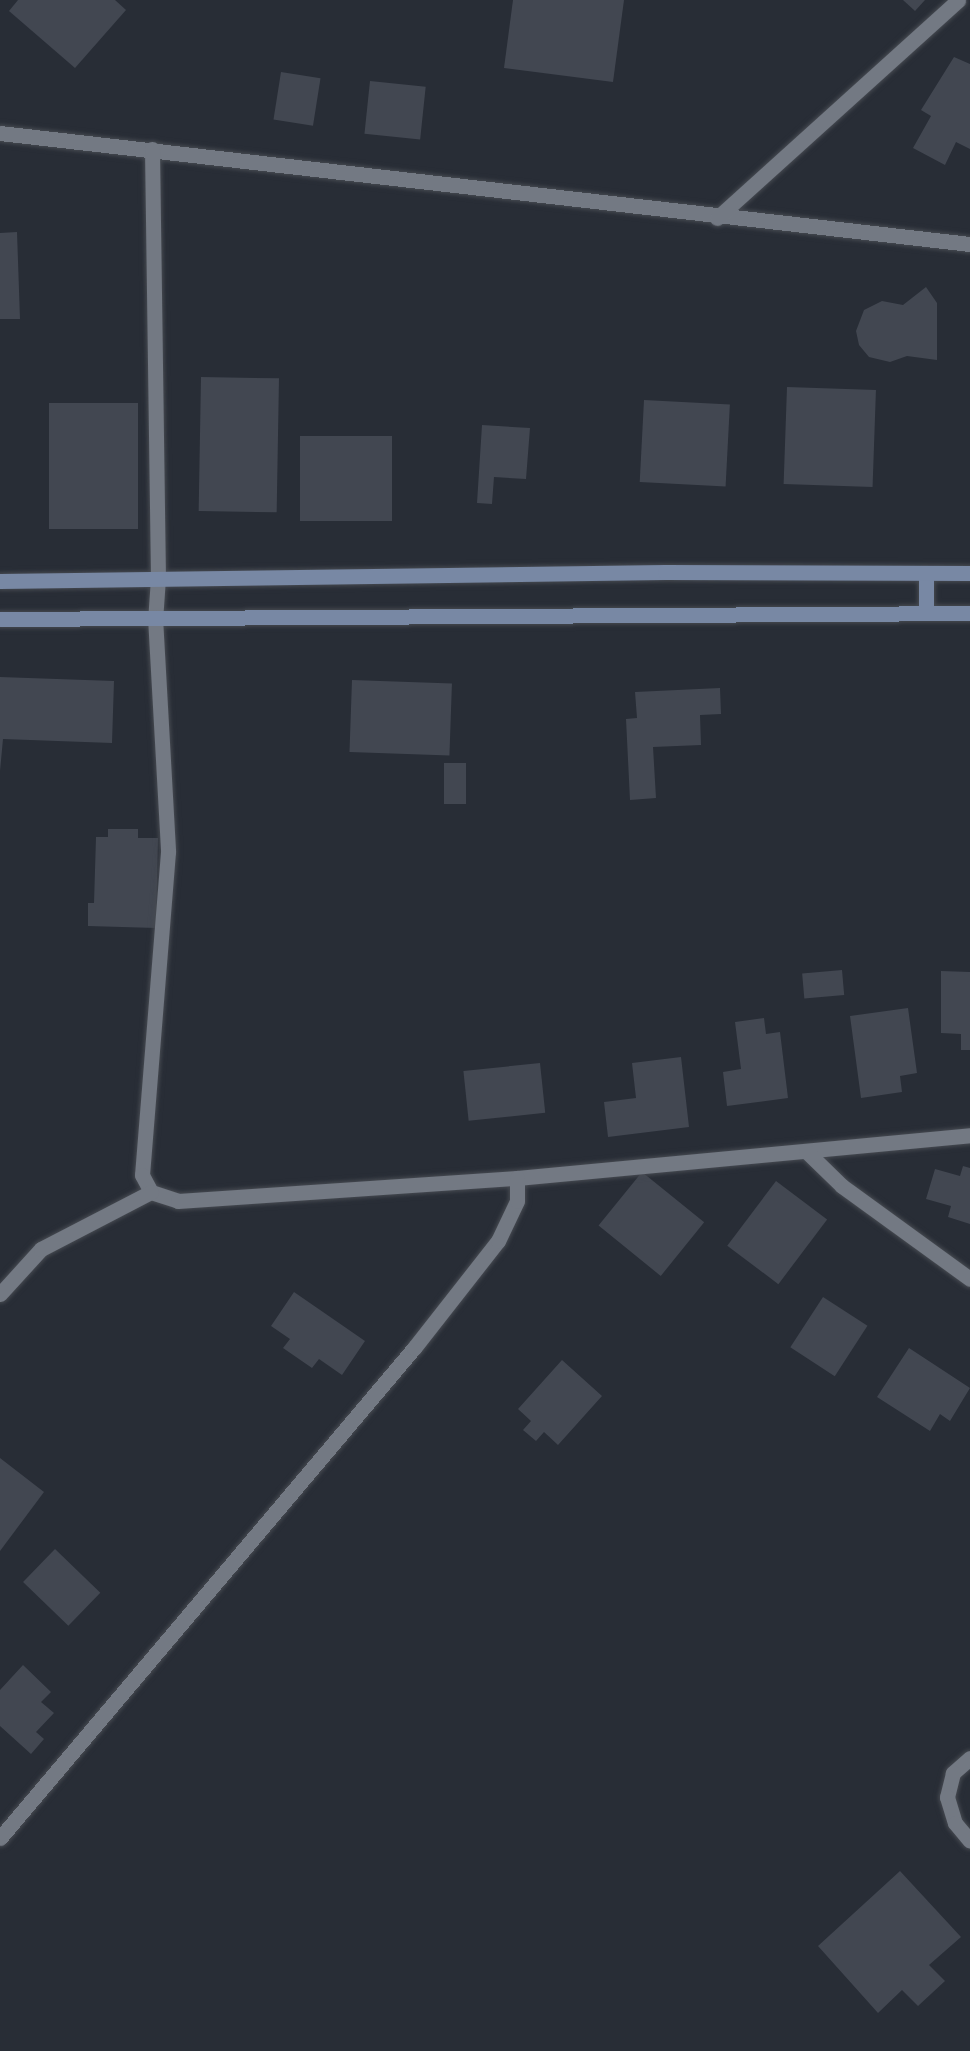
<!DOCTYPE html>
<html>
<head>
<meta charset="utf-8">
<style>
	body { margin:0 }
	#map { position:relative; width:970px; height:2051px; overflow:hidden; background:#282d36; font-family:"Sofia Sans Condensed",sans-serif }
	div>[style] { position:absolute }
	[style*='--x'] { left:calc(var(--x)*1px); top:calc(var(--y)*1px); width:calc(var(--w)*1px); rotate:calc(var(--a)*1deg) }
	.building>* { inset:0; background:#424751; transform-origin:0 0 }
	.roads { filter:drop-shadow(0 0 2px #464a51) drop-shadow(0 0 2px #464a51) }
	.street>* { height:15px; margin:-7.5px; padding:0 7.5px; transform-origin:7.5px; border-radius:7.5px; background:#737983 }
	.secondary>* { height:15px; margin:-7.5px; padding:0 7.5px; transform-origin:7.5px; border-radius:7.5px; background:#7888a4 }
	span { translate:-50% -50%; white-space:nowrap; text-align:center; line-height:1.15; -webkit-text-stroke:6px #1f232c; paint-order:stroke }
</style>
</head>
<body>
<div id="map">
	<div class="building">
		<div style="clip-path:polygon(18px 0,115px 0,126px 10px,75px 68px,9px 11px)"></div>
		<div style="clip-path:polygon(513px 0,624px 0,613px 82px,504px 68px)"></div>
		<div style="clip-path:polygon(903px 0,925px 0,915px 11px)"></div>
		<div style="clip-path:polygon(954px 57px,970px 64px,970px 149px,956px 142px,945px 165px,913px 148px,931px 116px,921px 110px)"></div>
		<div style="left:281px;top:72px;width:40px;height:48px;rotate:9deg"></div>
		<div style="left:370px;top:81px;width:56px;height:53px;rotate:6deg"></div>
		<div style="clip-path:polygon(17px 232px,20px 319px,0 319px,0 233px)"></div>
		<div style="clip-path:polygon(926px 287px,937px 303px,937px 360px,907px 356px,890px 362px,869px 357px,859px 345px,856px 331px,864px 310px,882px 301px,903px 305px)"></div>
		<div style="left:201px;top:377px;width:78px;height:134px;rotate:1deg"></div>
		<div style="left:787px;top:387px;width:89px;height:97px;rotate:2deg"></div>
		<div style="left:644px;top:400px;width:86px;height:82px;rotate:3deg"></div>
		<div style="left:49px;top:403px;width:89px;height:126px"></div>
		<div style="clip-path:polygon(482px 425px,530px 428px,526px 479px,494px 477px,492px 504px,477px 503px)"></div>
		<div style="left:300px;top:436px;width:92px;height:85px"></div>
		<div style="clip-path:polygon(0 677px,114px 681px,112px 743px,3px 739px,0 771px)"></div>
		<div style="left:352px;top:680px;width:100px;height:72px;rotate:2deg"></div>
		<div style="clip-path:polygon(720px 688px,721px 714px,700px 715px,701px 745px,653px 747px,656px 798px,630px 800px,626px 719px,637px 718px,635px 692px)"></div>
		<div style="left:444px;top:763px;width:22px;height:41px"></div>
		<div style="clip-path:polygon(108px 829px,138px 829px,138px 838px,158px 838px,156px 928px,88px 926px,88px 903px,94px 903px,96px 837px,108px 837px)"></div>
		<div style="left:842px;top:970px;width:25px;height:40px;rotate:85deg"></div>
		<div style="clip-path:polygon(941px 971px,970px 972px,970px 1050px,961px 1050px,961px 1034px,941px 1033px)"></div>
		<div style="clip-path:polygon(908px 1008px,917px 1073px,900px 1076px,902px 1092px,861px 1098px,850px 1016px)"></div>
		<div style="clip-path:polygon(764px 1018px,766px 1034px,780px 1032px,788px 1098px,727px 1106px,723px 1072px,741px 1069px,735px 1022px)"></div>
		<div style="clip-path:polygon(681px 1057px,689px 1127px,608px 1137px,604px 1102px,636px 1098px,632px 1063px)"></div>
		<div style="left:540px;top:1063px;width:50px;height:77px;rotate:84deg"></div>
		<div style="clip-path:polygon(963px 1166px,970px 1168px,970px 1224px,948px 1217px,951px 1206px,926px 1199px,935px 1169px,960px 1176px)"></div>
		<div style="left:642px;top:1172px;width:80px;height:69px;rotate:39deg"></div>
		<div style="left:776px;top:1181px;width:64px;height:81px;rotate:37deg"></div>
		<div style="clip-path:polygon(294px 1292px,365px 1341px,342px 1375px,319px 1359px,312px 1368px,283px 1348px,290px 1339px,271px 1326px)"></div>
		<div style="left:823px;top:1297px;width:53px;height:60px;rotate:33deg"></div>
		<div style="clip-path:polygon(909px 1348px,970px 1388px,950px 1421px,940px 1414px,930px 1431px,877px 1397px)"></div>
		<div style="clip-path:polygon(562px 1360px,602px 1396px,558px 1445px,544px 1432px,536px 1441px,523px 1430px,531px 1421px,518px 1409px)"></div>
		<div style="clip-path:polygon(0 1458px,44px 1492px,0 1551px)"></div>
		<div style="left:55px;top:1549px;width:63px;height:46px;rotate:44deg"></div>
		<div style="clip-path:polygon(23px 1665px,51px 1692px,41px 1702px,54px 1713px,36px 1732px,44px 1739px,31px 1754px,0 1726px,0 1690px)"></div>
		<div style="clip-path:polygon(900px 1871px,961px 1937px,929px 1965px,945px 1981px,918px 2006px,902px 1990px,878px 2013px,818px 1946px)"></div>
	</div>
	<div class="roads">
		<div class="street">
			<div style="--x:0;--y:133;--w:976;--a:6.53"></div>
			<div style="--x:152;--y:149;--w:429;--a:89.2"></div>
			<div style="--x:158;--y:578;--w:39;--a:94"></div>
			<div style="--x:155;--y:617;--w:235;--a:86.8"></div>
			<div style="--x:168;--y:852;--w:324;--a:94.6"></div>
			<div style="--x:142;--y:1175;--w:19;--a:62"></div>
			<div style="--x:151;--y:1192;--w:28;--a:18"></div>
			<div style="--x:178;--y:1201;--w:340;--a:-3.9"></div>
			<div style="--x:517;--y:1178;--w:455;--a:-5.4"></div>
			<div style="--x:717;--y:218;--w:325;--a:-42.1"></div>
			<div style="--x:806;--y:1151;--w:50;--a:44.2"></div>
			<div style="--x:842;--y:1186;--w:158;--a:36"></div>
			<div style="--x:0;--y:1294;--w:61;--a:-47.7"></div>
			<div style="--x:41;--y:1249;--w:124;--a:-27.4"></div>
			<div style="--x:970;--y:1758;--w:23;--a:139"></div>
			<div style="--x:953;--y:1773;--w:25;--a:104"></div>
			<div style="--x:947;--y:1797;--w:27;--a:73"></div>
			<div style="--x:955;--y:1823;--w:23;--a:50"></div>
			<div style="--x:0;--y:1838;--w:641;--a:-49.81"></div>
			<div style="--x:414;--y:1348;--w:136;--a:-51.9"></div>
			<div style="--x:498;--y:1241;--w:44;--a:-64.6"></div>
			<div style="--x:517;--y:1201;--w:23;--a:-90"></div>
		</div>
		<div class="secondary">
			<div style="--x:926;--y:573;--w:40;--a:90"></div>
			<div style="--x:0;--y:581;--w:665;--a:-0.78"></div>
			<div style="--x:665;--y:572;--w:305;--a:0.2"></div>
			<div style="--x:0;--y:619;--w:970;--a:-0.35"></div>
		</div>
	</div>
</div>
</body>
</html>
